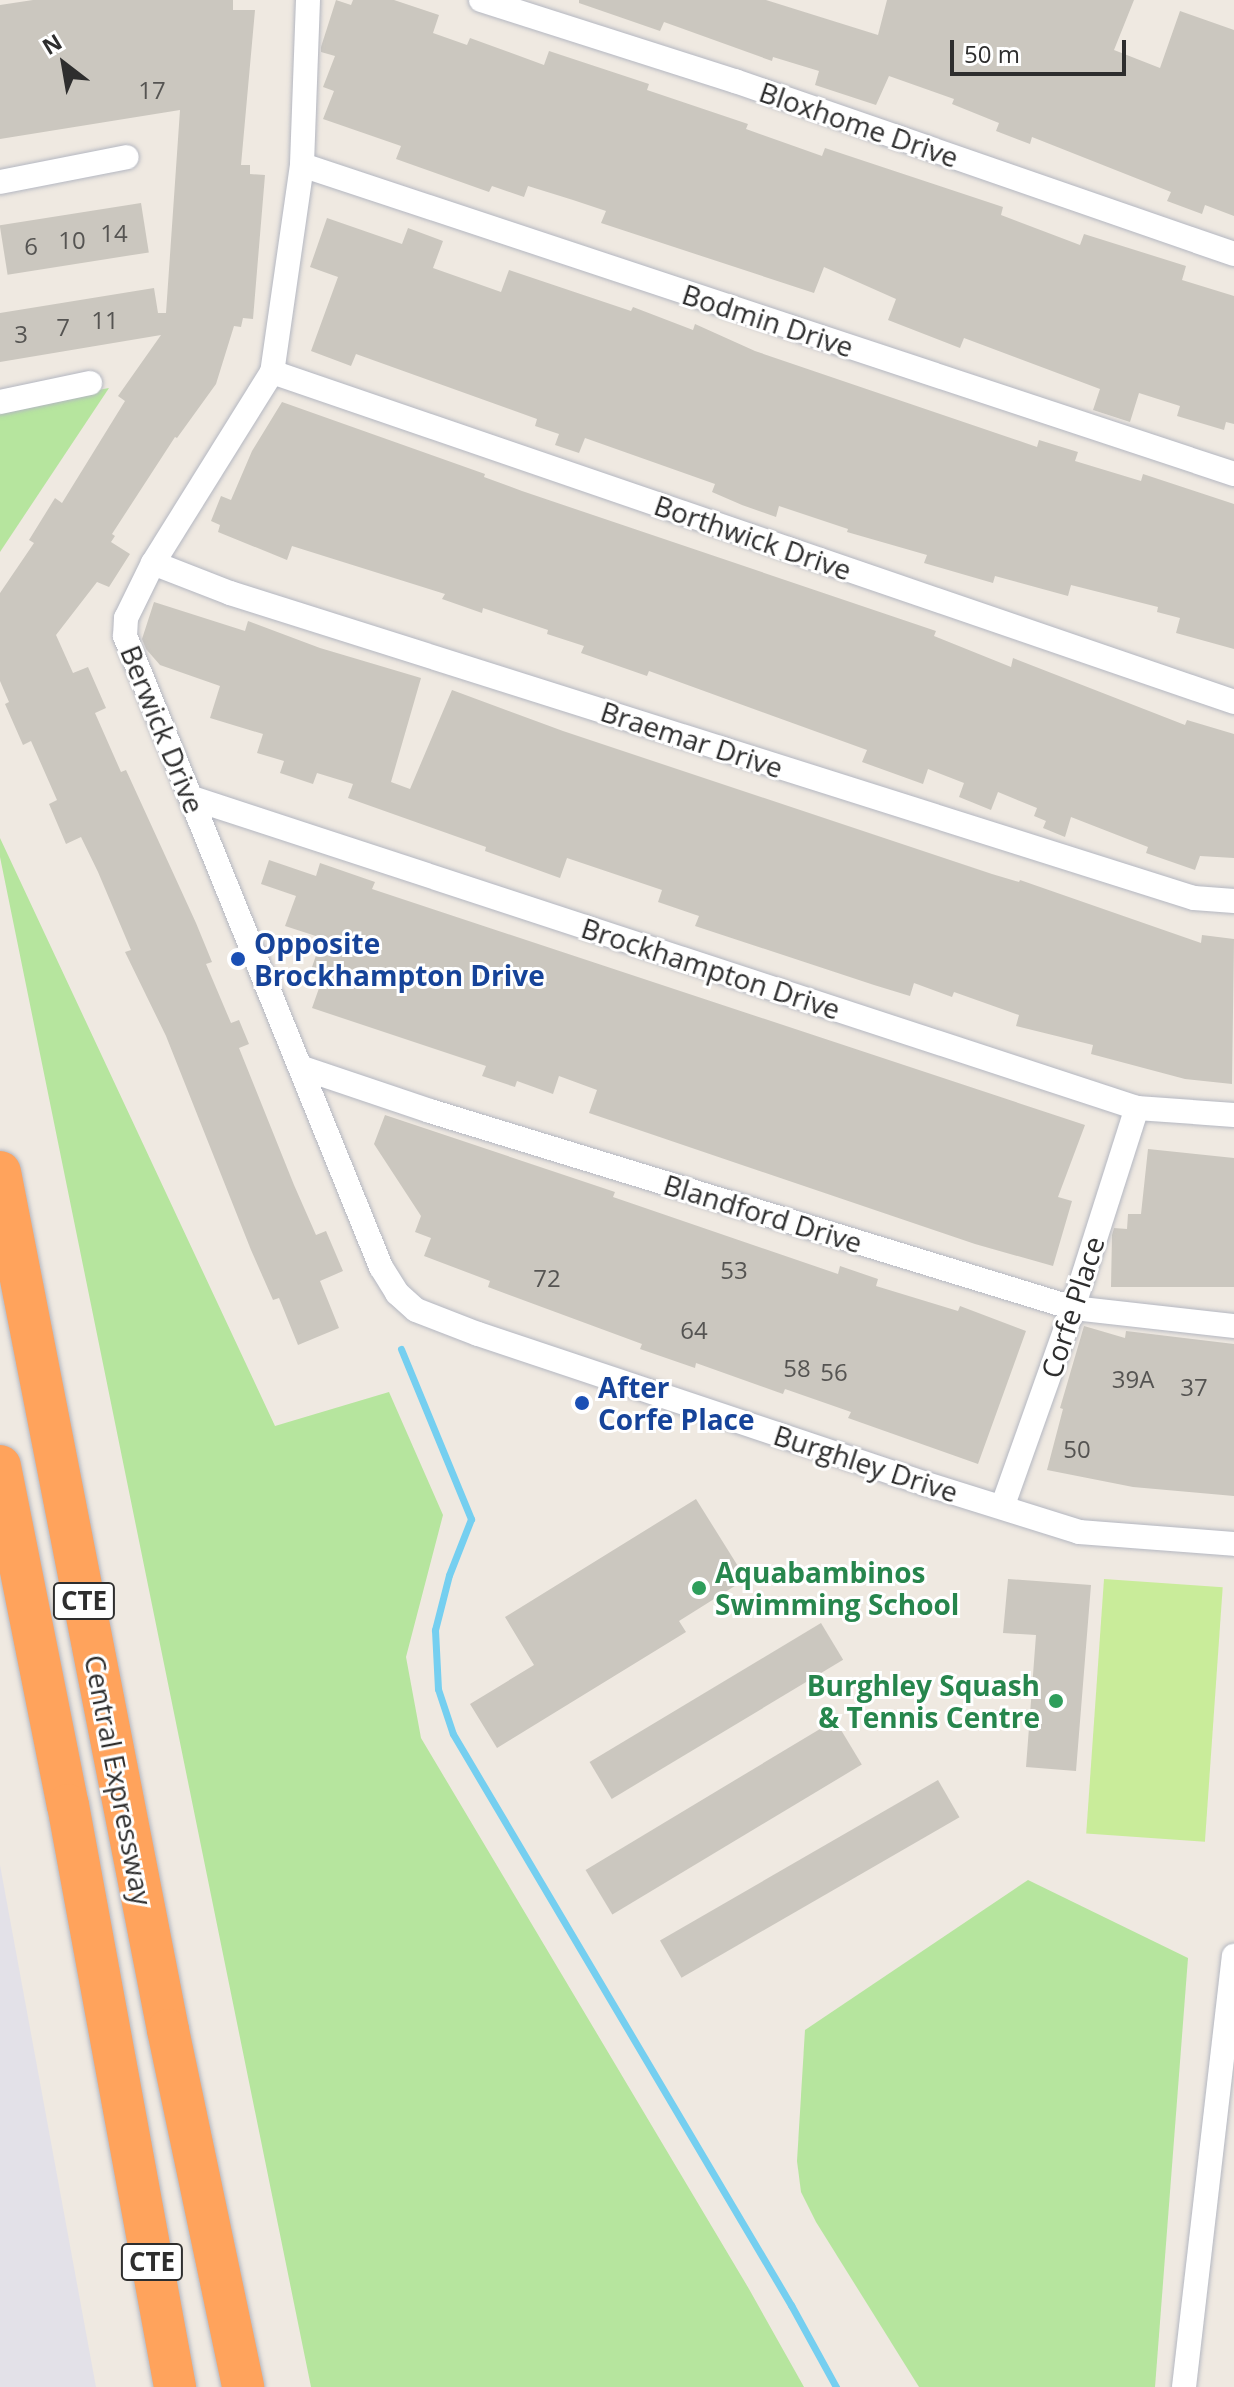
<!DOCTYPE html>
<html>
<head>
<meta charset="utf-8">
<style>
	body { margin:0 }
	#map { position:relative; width:1234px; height:2387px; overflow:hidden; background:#efe9e1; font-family:"Open Sans",sans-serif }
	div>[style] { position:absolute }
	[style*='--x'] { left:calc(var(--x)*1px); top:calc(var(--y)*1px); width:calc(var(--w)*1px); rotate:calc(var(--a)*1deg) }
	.industrial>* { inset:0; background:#e3e1e8 }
	.green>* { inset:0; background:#b6e59e }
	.pitch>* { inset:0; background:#c9ec9a; transform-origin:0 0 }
	.stream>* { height:7px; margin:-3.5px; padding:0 3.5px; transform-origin:3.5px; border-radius:3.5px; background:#75cff0 }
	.building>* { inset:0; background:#cbc7bf; transform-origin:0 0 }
	.roads { filter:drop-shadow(0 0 2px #b4b7c1) drop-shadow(0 0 2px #b4b7c1) }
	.minor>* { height:24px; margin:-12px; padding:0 12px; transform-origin:12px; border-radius:12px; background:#fff }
	.motorway>* { height:42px; margin:-21px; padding:0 21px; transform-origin:21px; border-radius:21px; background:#ffa35c }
	.dots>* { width:22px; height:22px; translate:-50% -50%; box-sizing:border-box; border:4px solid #fff; border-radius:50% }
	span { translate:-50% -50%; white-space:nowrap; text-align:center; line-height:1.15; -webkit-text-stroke:6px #fff; paint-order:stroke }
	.number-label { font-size:24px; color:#555452 }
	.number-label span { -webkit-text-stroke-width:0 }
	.shield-label span { padding:2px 6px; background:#fff; border:2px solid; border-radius:6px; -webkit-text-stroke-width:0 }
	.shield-label { font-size:26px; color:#2e2e2e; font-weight:700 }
	.street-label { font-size:28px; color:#2e2e2e }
	.transit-label { font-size:28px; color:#164399; font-weight:700 }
	.left { translate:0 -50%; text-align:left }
	.leisure-label { font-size:28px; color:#27864d; font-weight:700 }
	.right { translate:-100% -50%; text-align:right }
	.north { position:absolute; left:24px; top:24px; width:80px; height:80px; -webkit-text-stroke:6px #fff; paint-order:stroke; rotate:329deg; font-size:22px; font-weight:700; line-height:32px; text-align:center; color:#2e2e2e }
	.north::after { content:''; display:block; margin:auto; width:28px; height:36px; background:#2e2e2e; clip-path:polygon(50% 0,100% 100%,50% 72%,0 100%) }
	.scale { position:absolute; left:950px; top:40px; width:176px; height:36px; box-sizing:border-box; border:4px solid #2e2e2e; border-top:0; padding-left:10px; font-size:24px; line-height:28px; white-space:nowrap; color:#2e2e2e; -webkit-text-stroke:6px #fff; paint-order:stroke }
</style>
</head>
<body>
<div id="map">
	<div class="industrial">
		<div style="clip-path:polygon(0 1865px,96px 2387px,0 2387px)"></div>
	</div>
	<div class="green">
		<div style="clip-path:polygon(109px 388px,0 552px,0 408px)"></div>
		<div style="clip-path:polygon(0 838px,275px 1426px,389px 1392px,443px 1515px,406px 1657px,421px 1738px,749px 2289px,804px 2387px,311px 2387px,0 857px)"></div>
		<div style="clip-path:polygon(1028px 1880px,1188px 1958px,1155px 2387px,919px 2387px,816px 2222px,801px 2192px,797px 2161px,805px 2030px)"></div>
	</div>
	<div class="pitch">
		<div style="left:1104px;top:1579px;width:119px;height:255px;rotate:4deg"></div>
	</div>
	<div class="stream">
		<div style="--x:401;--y:1349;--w:184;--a:67.6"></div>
		<div style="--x:471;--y:1519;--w:60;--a:111.4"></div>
		<div style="--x:449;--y:1575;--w:57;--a:104.3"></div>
		<div style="--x:435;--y:1630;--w:59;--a:87.1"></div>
		<div style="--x:438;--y:1689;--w:47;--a:71.6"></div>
		<div style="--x:453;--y:1734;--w:664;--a:59.38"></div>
		<div style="--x:791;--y:2305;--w:94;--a:61.2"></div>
	</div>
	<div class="building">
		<div style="clip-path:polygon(33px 0,233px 0,233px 10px,255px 10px,241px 165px,250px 165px,250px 174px,265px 175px,253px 319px,243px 318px,241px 327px,234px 326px,216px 384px,177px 438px,175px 437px,112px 534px,115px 536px,111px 542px,130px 554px,109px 587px,97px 582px,56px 635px,73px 673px,88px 667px,106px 708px,95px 713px,121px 772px,126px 770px,196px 923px,212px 962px,206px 964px,231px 1023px,239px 1020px,249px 1044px,239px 1048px,294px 1185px,316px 1235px,326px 1231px,343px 1271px,320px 1281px,339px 1328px,298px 1345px,279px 1298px,273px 1300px,251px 1250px,166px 1036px,125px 952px,131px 950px,98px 872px,81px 837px,66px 844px,49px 804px,57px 800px,31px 741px,23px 745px,5px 704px,9px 702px,0 681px,0 593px,34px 543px,29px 540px,55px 498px,62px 503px,125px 401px,118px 396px,161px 335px,0 362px,0 313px,154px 288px,158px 313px,166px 313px,180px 110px,0 139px,0 5px)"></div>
		<div style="clip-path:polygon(336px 0,351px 5px,353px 0,394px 0,439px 15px,433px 33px,467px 45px,470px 38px,544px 65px,549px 51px,649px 84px,647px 90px,748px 124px,746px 129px,822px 156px,825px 148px,1003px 207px,1001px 215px,1080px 245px,1084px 234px,1186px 266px,1182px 280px,1234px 296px,1234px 424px,1226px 422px,1224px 430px,1177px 416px,1180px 406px,1139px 393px,1130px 422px,1093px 410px,1100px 389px,964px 338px,960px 348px,888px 320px,896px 299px,824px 267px,814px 293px,601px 223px,606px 211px,573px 200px,528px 186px,524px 197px,492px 186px,489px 192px,396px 159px,401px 146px,323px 119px,334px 91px,323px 87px,335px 56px,321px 52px,321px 47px)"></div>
		<div style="clip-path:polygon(579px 0,766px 0,878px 35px,887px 0,1134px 0,1114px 50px,1160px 68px,1180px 11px,1234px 30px,1234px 216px,1205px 205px,1202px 214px,1167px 201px,1171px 192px,1032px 137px,1030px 144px,996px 131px,999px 123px,952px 104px,954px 99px,889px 76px,876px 105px,815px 85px,819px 71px,773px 57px,772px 61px,664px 22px,660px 31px,579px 3px)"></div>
		<div style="left:141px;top:203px;width:50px;height:143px;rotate:81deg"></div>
		<div style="clip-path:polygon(327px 218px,402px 244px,408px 228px,443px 241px,433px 268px,501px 292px,509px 270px,631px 311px,633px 307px,693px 330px,695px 324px,755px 351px,1037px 447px,1039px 440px,1078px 452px,1075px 461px,1141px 481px,1143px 474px,1234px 504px,1234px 649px,1176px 633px,1180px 618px,1157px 612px,1158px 607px,1071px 585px,1068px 596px,995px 576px,993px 583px,924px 563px,927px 555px,847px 532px,848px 529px,779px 506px,776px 517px,742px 505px,712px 492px,715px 484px,585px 438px,579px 453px,555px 445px,559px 434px,535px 426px,537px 419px,356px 354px,351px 366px,311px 351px,338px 277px,310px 267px)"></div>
		<div style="clip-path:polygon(282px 402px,485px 474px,484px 477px,522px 491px,936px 631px,934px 636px,1011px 667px,1013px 658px,1185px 725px,1187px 720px,1234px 734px,1234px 858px,1200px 856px,1195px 870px,1146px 853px,1148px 847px,1071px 817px,1065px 837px,1043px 828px,1046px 821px,1034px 816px,1037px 808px,998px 792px,991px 810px,959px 797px,964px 783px,928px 769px,923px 784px,862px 762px,867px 750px,649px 671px,647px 676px,581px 653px,584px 646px,547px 634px,548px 630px,483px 608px,482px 613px,442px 599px,445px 594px,292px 546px,287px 560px,218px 532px,220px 525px,211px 521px,221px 496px,231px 500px,252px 451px)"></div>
		<div style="clip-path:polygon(154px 602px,245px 631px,248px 621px,320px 648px,421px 678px,391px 782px,410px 789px,452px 690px,563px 731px,992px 874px,1019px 882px,1020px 880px,1201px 943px,1202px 935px,1234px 939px,1232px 1084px,1185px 1079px,1091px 1054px,1093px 1045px,1016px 1026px,1019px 1015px,954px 992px,952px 997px,914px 983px,910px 996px,874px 985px,695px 926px,699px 916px,658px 902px,662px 890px,567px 858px,560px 878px,485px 851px,486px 847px,348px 798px,353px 784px,317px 773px,313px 784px,280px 773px,284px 761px,257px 753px,263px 734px,210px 718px,220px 686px,160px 665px,146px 649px,142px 639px)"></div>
		<div style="clip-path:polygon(269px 860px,316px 876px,320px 863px,375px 882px,372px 889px,1085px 1125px,1058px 1197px,1072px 1201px,1053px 1266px,975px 1244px,589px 1113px,597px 1090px,559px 1076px,553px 1094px,517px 1081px,515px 1087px,482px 1076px,486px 1066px,312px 1008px,324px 974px,311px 970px,322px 938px,285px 926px,296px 896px,261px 884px)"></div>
		<div style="clip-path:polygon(385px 1115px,615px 1192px,613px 1197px,838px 1274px,840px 1266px,878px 1279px,876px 1286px,958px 1311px,960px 1306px,1026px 1331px,978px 1464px,848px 1418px,851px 1412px,785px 1389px,783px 1394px,696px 1363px,695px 1368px,640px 1349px,642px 1344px,488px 1287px,490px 1281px,424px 1256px,431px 1238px,415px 1232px,421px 1216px,374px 1144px)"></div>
		<div style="clip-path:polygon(1148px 1149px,1234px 1158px,1234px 1287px,1111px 1287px,1112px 1235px,1114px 1228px,1127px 1229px,1128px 1214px,1141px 1214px)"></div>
		<div style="clip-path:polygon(1084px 1326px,1125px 1338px,1126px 1331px,1234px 1344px,1234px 1496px,1133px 1487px,1047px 1470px,1063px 1409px,1060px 1408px)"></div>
		<div style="clip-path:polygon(696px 1499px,746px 1579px,679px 1621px,686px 1632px,497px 1748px,470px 1704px,534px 1665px,505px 1617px)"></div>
		<div style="clip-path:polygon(1008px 1579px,1091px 1585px,1076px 1771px,1026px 1767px,1036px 1635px,1003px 1633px)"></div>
		<div style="left:821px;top:1623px;width:43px;height:270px;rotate:59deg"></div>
		<div style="left:835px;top:1720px;width:52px;height:291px;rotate:59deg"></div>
		<div style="left:938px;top:1780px;width:43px;height:321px;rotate:60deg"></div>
	</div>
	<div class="roads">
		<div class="minor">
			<div style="--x:308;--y:0;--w:165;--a:92.1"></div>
			<div style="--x:302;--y:165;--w:209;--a:98.2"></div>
			<div style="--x:272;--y:372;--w:225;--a:121.9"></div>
			<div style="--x:153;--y:563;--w:61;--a:116.1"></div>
			<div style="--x:126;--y:618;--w:18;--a:93"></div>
			<div style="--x:125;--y:636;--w:681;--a:67.92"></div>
			<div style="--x:381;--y:1267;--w:31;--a:58"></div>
			<div style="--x:397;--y:1293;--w:25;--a:42"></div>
			<div style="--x:416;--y:1310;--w:66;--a:21.2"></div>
			<div style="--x:478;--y:1334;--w:469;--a:18.5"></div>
			<div style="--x:923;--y:1483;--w:164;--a:17.4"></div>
			<div style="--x:1079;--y:1532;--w:155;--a:4.4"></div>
			<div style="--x:481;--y:0;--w:267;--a:17.7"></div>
			<div style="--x:735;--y:81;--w:528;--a:19.12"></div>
			<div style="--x:302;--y:165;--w:982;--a:18.34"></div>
			<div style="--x:0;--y:182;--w:129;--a:-11.1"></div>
			<div style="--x:272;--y:372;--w:1017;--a:18.93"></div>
			<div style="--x:0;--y:402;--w:92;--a:-11.9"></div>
			<div style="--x:153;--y:563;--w:83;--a:21.3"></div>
			<div style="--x:230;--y:593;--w:1011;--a:17.56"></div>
			<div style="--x:1194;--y:898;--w:40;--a:4.3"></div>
			<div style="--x:192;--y:798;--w:995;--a:18.16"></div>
			<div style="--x:1137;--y:1108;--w:97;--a:4.1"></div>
			<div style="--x:300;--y:1067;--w:137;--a:18.7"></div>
			<div style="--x:430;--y:1111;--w:673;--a:17.03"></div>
			<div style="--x:1073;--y:1308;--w:162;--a:6.4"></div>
			<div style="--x:1003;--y:1505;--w:209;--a:-70.4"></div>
			<div style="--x:1073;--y:1308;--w:210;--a:-72.3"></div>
			<div style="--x:1184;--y:2387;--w:434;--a:-83.4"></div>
		</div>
		<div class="motorway">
			<div style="--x:0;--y:1172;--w:874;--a:78.92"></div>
			<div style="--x:168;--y:2030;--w:365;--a:78.1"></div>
			<div style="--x:0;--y:1466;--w:346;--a:78.7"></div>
			<div style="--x:68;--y:1805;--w:592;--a:79.58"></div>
		</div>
	</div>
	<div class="dots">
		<div style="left:238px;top:959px;background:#1a4fb4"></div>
		<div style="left:582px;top:1403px;background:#1a4fb4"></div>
		<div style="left:699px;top:1588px;background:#2e9e5b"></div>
		<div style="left:1056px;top:1701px;background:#2e9e5b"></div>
	</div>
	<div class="number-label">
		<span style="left:152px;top:90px">17</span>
		<span style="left:114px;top:233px">14</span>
		<span style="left:72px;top:240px">10</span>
		<span style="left:31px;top:246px">6</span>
		<span style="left:105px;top:320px">11</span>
		<span style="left:63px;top:327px">7</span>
		<span style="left:21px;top:334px">3</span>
		<span style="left:734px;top:1270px">53</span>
		<span style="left:547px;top:1278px">72</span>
		<span style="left:694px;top:1330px">64</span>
		<span style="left:797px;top:1368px">58</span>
		<span style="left:834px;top:1372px">56</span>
		<span style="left:1133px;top:1379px">39A</span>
		<span style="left:1194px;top:1387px">37</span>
		<span style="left:1077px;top:1449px">50</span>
	</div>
	<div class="shield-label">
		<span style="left:84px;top:1601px">CTE</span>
		<span style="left:152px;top:2262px">CTE</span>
	</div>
	<div class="street-label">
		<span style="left:859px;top:124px;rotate:19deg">Bloxhome Drive</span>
		<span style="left:768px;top:320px;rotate:18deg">Bodmin Drive</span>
		<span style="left:753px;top:537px;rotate:19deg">Borthwick Drive</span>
		<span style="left:163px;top:729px;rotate:68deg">Berwick Drive</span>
		<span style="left:692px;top:739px;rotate:18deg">Braemar Drive</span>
		<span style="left:711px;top:968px;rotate:18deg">Brockhampton Drive</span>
		<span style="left:763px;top:1213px;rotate:17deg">Blandford Drive</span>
		<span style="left:1072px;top:1307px;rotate:-72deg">Corfe Place</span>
		<span style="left:866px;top:1463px;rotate:18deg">Burghley Drive</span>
		<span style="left:119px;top:1780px;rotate:79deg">Central Expressway</span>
	</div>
	<div class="transit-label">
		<span class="left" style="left:254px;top:959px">Opposite<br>Brockhampton Drive</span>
		<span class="left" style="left:598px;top:1403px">After<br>Corfe Place</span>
	</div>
	<div class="leisure-label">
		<span class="left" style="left:715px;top:1588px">Aquabambinos<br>Swimming School</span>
		<span class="right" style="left:1040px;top:1701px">Burghley Squash<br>&amp; Tennis Centre</span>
	</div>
	<div class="north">N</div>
	<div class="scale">50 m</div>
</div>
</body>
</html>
